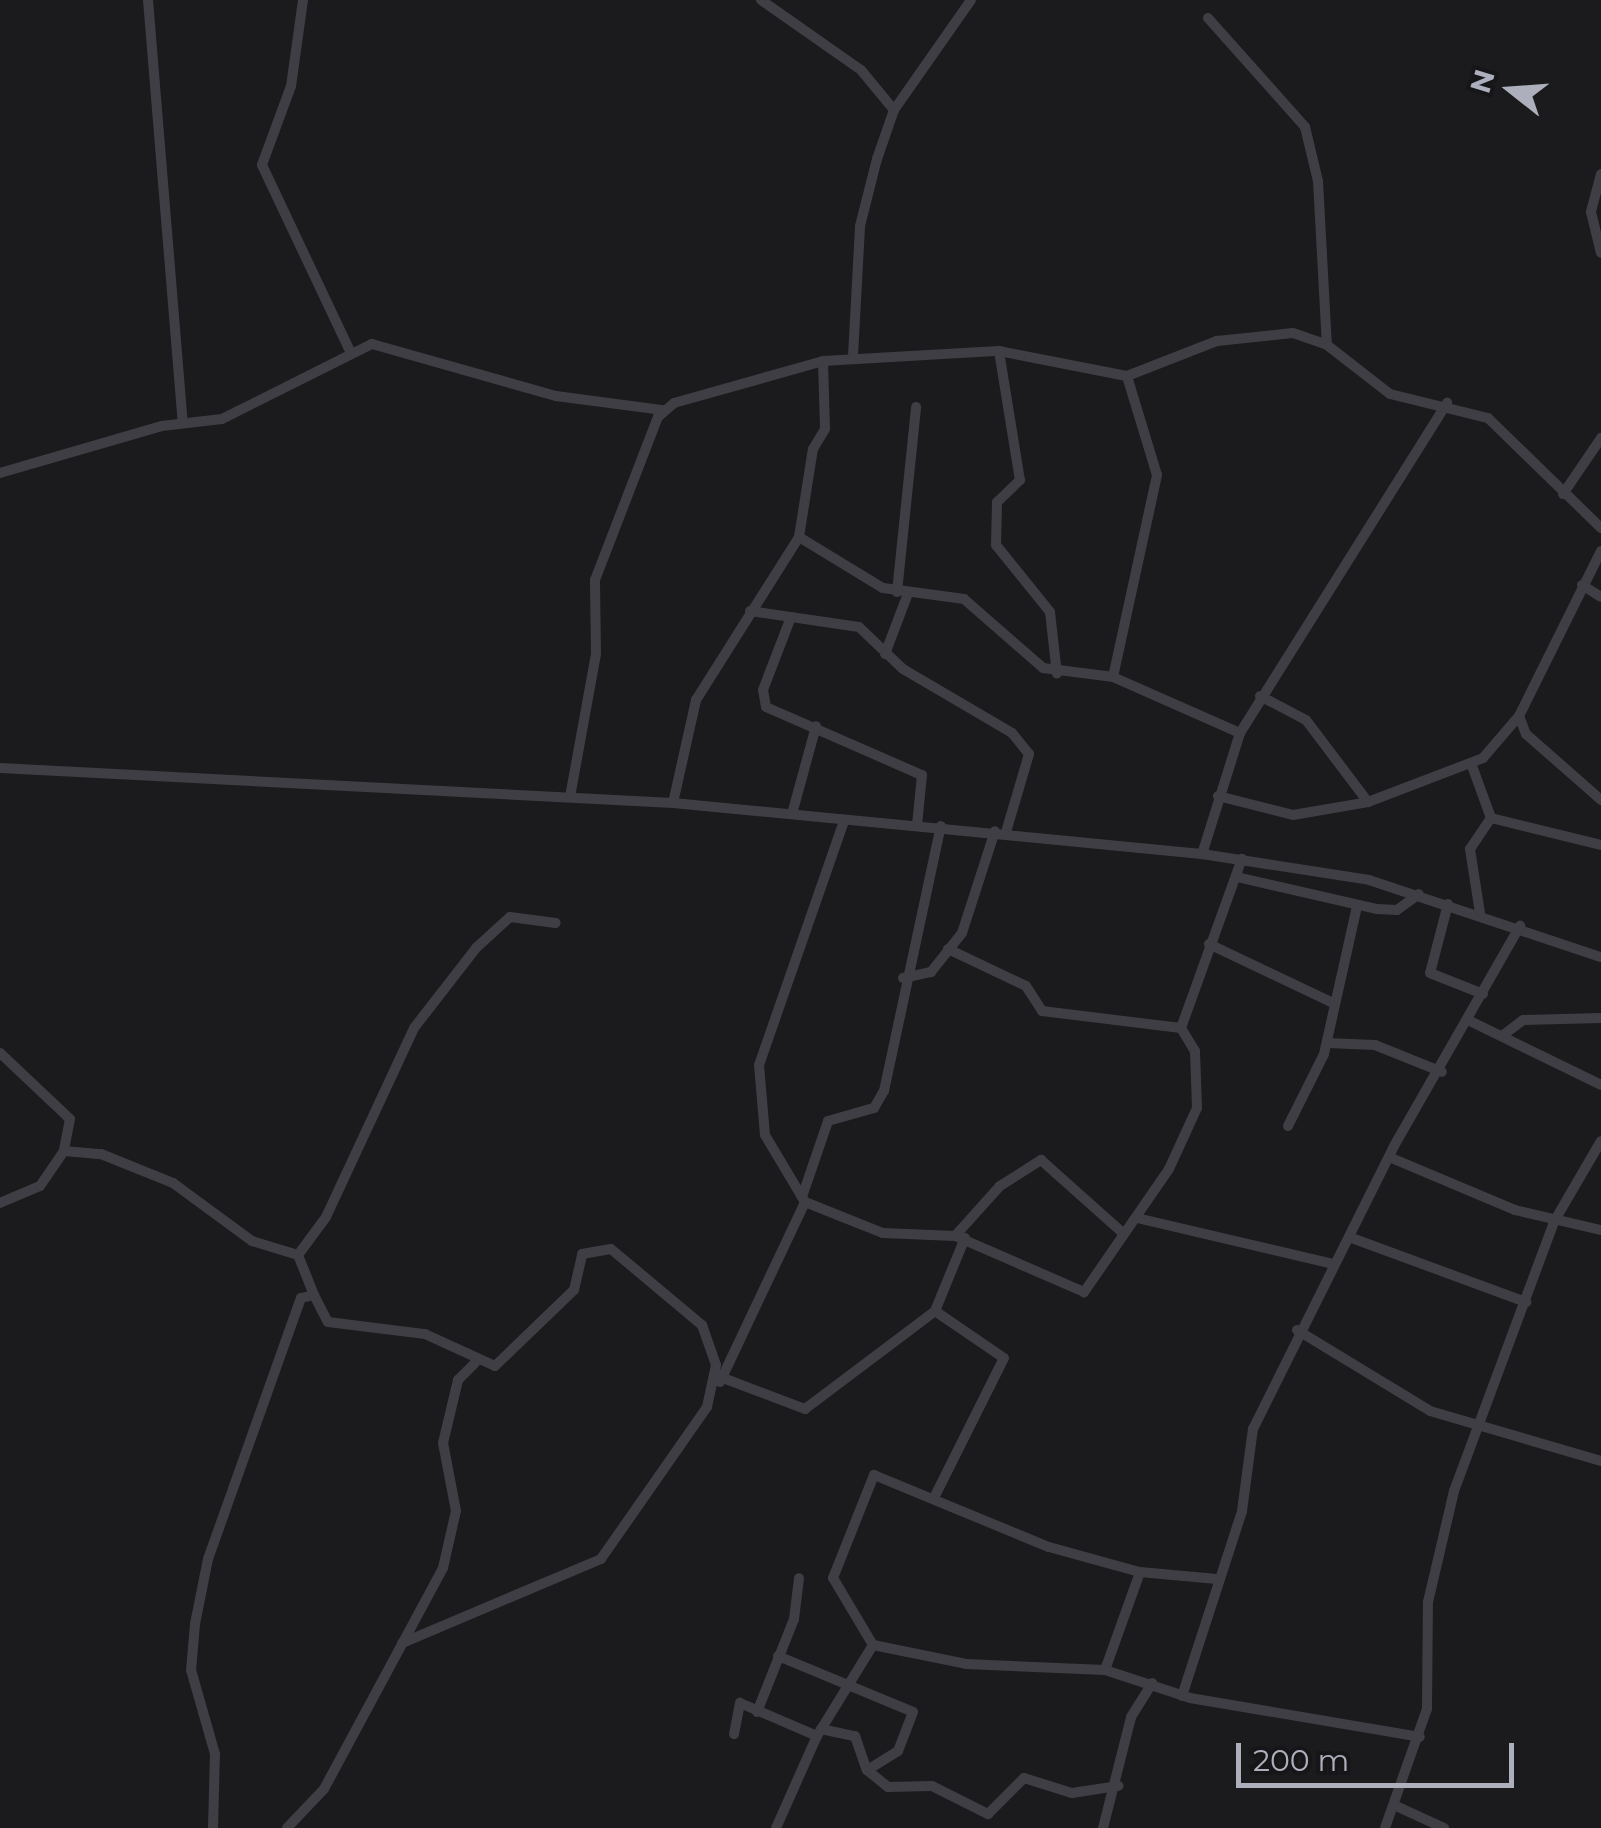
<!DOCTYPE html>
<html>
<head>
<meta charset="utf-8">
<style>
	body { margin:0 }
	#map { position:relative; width:1601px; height:1828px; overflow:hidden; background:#1b1b1d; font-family:Montserrat,sans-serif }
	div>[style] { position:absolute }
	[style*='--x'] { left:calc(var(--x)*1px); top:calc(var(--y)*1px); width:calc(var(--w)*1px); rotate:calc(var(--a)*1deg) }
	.minor>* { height:10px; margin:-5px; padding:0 5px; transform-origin:5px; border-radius:5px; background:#3e3e44 }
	span { translate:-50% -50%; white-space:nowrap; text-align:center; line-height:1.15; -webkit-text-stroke:9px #161618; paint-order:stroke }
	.north { position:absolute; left:1461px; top:40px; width:100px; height:100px; -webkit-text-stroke:8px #161618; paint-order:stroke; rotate:287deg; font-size:28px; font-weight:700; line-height:40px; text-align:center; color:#adafbc }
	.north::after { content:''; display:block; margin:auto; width:35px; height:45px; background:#adafbc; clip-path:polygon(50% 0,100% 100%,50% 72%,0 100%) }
	.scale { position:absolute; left:1236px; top:1743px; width:278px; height:45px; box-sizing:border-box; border:5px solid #adafbc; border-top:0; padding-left:12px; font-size:30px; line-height:35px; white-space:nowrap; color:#adafbc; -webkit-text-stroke:8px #161618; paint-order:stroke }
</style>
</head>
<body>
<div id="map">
	<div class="minor">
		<div style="--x:148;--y:0;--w:424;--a:85.3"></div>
		<div style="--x:303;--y:0;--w:87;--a:97.9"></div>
		<div style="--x:291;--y:86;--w:84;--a:110.2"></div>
		<div style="--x:262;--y:165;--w:204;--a:64.7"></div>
		<div style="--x:761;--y:0;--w:122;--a:35"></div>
		<div style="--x:861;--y:70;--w:52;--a:50.5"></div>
		<div style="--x:1208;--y:18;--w:146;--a:48.3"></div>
		<div style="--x:1305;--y:127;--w:56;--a:76.5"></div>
		<div style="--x:1318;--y:181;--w:164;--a:86.9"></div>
		<div style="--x:1601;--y:174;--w:39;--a:105"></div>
		<div style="--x:1591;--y:212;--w:42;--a:76.3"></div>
		<div style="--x:999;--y:351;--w:131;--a:80.8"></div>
		<div style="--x:1020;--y:480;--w:32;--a:136"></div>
		<div style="--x:997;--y:502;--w:43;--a:91.3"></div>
		<div style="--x:996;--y:545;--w:86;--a:51.1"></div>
		<div style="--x:1050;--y:612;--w:62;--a:83.6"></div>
		<div style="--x:853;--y:356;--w:130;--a:-86.9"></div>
		<div style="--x:860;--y:226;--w:69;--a:-75.8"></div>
		<div style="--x:877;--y:159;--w:52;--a:-70.9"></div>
		<div style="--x:894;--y:110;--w:134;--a:-55"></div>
		<div style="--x:0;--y:473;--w:169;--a:-16.2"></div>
		<div style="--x:162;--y:426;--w:60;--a:-6.7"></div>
		<div style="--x:222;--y:419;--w:168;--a:-26.6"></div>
		<div style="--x:372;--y:344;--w:191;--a:15.8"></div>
		<div style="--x:556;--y:396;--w:108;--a:7.5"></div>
		<div style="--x:1563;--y:494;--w:68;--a:-55.8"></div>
		<div style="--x:799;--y:537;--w:98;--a:31.3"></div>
		<div style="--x:883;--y:588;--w:82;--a:7.7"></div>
		<div style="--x:964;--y:599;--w:105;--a:41.1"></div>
		<div style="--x:1043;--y:668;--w:71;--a:7.3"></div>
		<div style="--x:1113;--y:677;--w:207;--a:-77.7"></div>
		<div style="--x:1157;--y:475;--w:103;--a:-106.9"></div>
		<div style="--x:1601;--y:551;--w:184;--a:116.4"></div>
		<div style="--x:1519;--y:716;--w:19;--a:69"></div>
		<div style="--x:1526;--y:734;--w:100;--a:41.3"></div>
		<div style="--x:1582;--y:585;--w:22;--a:32"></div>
		<div style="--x:897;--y:592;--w:186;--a:-84.1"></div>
		<div style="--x:750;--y:611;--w:110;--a:8.4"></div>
		<div style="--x:859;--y:627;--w:61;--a:43.7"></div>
		<div style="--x:903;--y:669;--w:126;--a:30.4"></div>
		<div style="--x:1012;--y:733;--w:27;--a:51"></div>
		<div style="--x:1029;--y:754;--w:81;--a:106.4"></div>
		<div style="--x:791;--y:617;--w:78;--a:111"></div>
		<div style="--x:763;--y:690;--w:17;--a:80"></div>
		<div style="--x:766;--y:707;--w:170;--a:23.6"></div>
		<div style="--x:922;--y:775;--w:50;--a:95.7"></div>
		<div style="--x:885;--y:654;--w:62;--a:-69.2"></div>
		<div style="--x:1113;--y:677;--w:139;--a:23.8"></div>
		<div style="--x:1240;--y:733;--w:127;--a:107.4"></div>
		<div style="--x:1260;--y:696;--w:52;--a:27.6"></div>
		<div style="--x:1306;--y:720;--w:103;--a:52.9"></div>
		<div style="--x:1240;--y:733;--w:390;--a:-57.9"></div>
		<div style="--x:1471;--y:763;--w:59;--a:70"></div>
		<div style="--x:1491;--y:818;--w:113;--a:13.8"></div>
		<div style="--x:0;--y:768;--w:674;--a:2.98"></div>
		<div style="--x:673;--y:803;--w:531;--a:5.51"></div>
		<div style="--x:1202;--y:854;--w:169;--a:8.8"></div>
		<div style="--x:1369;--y:880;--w:244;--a:18.4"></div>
		<div style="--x:1218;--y:796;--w:77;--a:14.2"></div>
		<div style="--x:1293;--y:815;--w:76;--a:-9.8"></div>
		<div style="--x:1368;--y:802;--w:123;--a:-20.9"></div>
		<div style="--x:1483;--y:758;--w:55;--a:-49.4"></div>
		<div style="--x:570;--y:797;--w:145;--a:-79.7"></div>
		<div style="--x:596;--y:654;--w:74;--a:-90.8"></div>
		<div style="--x:595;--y:580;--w:175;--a:-68.9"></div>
		<div style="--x:658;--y:417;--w:21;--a:-41"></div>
		<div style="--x:674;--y:403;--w:155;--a:-15.7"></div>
		<div style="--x:823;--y:361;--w:176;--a:-3.3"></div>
		<div style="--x:999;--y:351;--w:130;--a:11.1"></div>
		<div style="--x:1127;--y:376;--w:97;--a:-21.3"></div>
		<div style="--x:1217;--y:341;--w:76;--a:-6"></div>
		<div style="--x:1293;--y:333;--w:36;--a:19"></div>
		<div style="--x:1327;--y:345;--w:80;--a:37.9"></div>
		<div style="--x:1390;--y:394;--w:101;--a:13.8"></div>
		<div style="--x:1488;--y:418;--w:158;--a:44.2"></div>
		<div style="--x:673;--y:803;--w:106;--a:-77.4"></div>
		<div style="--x:696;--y:700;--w:193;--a:-57.7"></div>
		<div style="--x:799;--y:537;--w:89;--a:-81"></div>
		<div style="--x:813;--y:449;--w:23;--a:-59"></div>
		<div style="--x:825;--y:429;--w:68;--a:-91.7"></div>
		<div style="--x:792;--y:814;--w:91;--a:-74.7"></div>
		<div style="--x:844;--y:821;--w:258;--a:109.2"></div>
		<div style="--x:759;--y:1065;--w:70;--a:85.1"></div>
		<div style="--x:765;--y:1135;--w:78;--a:59.2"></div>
		<div style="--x:805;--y:1202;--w:84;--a:21.7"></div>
		<div style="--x:883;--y:1233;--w:72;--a:2.4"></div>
		<div style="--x:955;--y:1236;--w:67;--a:-48"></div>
		<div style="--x:1000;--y:1186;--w:49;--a:-32.4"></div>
		<div style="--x:1041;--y:1160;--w:110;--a:41.7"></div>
		<div style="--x:1237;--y:877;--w:144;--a:12.9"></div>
		<div style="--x:1377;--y:909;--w:20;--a:3"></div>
		<div style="--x:1397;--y:910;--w:27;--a:-36"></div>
		<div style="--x:1448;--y:904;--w:71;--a:104.6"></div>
		<div style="--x:1430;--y:973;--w:57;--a:21.6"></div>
		<div style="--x:1480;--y:913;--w:65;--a:-98.9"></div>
		<div style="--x:1470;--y:849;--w:37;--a:-56"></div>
		<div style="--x:1209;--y:944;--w:135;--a:25.4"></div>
		<div style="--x:948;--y:949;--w:86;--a:25.4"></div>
		<div style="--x:1026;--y:986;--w:30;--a:57"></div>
		<div style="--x:1042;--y:1011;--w:140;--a:7"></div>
		<div style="--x:1181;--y:1028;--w:27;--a:59"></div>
		<div style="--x:1195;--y:1051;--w:57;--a:88"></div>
		<div style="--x:1197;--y:1108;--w:67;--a:114.7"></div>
		<div style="--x:1169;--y:1169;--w:150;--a:124.6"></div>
		<div style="--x:1084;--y:1292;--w:141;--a:-156.5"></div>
		<div style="--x:903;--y:978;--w:29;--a:-12"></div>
		<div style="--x:931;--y:972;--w:50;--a:-51.5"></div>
		<div style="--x:962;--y:933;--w:107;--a:-72.1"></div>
		<div style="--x:1470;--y:1021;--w:146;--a:26"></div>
		<div style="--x:1181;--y:1028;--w:180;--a:-70.2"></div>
		<div style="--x:1502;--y:1036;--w:26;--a:-37"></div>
		<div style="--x:1523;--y:1020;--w:78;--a:-1.5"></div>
		<div style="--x:1327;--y:1043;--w:48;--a:2.4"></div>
		<div style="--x:1375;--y:1045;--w:72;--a:21.9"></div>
		<div style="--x:0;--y:1053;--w:96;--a:43.3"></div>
		<div style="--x:70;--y:1119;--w:33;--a:101"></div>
		<div style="--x:1288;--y:1126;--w:80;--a:-63.4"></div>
		<div style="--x:1324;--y:1054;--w:152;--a:-77.4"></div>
		<div style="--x:1389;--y:1157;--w:137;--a:22.8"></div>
		<div style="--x:1515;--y:1210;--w:88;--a:13.1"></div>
		<div style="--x:802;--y:1197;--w:80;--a:-71.1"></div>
		<div style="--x:828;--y:1121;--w:48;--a:-15.8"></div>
		<div style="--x:874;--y:1108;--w:20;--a:-60"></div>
		<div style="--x:884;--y:1091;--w:271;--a:-77.9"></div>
		<div style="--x:0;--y:1203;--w:43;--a:-23"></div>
		<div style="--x:40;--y:1186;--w:42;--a:-55.6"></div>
		<div style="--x:64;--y:1151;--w:37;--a:5"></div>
		<div style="--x:101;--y:1154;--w:78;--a:21.9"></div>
		<div style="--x:173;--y:1183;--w:98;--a:36.3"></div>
		<div style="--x:252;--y:1241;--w:48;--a:16.9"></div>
		<div style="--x:298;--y:1255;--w:43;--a:68.2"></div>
		<div style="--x:1137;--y:1218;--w:201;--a:13.2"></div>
		<div style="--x:1349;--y:1237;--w:189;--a:20.2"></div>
		<div style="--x:298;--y:1255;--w:47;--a:-53.6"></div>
		<div style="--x:326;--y:1217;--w:208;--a:-65"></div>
		<div style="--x:414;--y:1028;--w:101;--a:-52.2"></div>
		<div style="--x:476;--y:948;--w:46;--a:-42.4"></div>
		<div style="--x:510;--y:917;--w:46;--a:7.4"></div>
		<div style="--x:935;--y:1311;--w:83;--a:34.3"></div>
		<div style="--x:1004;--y:1358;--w:152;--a:116.6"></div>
		<div style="--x:1297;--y:1330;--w:156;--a:31.3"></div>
		<div style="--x:1430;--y:1411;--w:178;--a:16.3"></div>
		<div style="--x:723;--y:1378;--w:88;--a:20.7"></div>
		<div style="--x:805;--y:1409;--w:163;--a:-37"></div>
		<div style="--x:935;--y:1311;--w:79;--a:-67.7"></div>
		<div style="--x:720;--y:1382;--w:199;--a:-64.7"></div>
		<div style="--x:873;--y:1645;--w:78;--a:-120.8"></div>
		<div style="--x:833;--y:1578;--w:111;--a:-68.3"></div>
		<div style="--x:874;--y:1475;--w:189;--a:22.4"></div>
		<div style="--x:1049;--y:1547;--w:94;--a:15.4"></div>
		<div style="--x:778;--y:1656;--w:146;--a:22.5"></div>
		<div style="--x:913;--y:1712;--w:42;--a:111"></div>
		<div style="--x:898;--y:1751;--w:36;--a:148"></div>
		<div style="--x:1105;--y:1670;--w:104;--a:-70.3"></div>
		<div style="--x:1140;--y:1572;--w:77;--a:5.2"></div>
		<div style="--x:1182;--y:1696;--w:194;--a:-72"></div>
		<div style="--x:1242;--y:1511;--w:83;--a:-82.4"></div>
		<div style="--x:1253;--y:1429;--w:316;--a:-63.5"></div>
		<div style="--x:1394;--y:1146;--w:254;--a:-60.2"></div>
		<div style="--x:757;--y:1712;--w:100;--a:-68.3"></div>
		<div style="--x:794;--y:1619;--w:41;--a:-83"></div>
		<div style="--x:821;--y:1729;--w:35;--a:12"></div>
		<div style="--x:855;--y:1736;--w:36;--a:71"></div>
		<div style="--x:867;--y:1770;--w:27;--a:39"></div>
		<div style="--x:888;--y:1787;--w:44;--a:-1.3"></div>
		<div style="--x:932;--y:1786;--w:63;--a:26.6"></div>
		<div style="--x:988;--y:1814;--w:51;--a:-45"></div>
		<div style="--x:1024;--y:1778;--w:50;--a:17.4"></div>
		<div style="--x:1072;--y:1793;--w:47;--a:-8.7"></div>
		<div style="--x:734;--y:1734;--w:32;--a:-79"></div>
		<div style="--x:740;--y:1703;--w:84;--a:23.2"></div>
		<div style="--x:1396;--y:1806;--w:53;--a:24.6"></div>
		<div style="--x:213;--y:1828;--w:74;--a:-88.5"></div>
		<div style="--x:215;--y:1754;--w:87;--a:-105.9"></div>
		<div style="--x:191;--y:1670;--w:46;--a:-85"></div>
		<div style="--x:195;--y:1624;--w:66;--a:-78.7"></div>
		<div style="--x:208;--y:1559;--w:277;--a:-70.4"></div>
		<div style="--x:301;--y:1298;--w:13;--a:-13"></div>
		<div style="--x:314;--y:1295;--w:30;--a:63"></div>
		<div style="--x:328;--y:1322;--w:98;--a:7.1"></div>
		<div style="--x:425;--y:1334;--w:77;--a:24.6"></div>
		<div style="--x:495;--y:1366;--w:110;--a:-43.9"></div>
		<div style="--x:574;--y:1290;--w:37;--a:-77"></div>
		<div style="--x:582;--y:1254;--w:29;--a:-10"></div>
		<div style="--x:611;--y:1249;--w:119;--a:39.9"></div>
		<div style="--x:702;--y:1325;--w:42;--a:70.7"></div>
		<div style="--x:716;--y:1365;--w:43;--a:102.1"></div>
		<div style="--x:707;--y:1407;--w:185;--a:124.9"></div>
		<div style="--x:601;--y:1559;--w:216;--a:157.1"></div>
		<div style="--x:287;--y:1828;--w:54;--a:-46.5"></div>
		<div style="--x:324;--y:1789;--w:251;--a:-61.7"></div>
		<div style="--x:443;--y:1568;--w:58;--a:-77.2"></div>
		<div style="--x:456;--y:1511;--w:69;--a:-100.8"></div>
		<div style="--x:443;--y:1443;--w:65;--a:-76.6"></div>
		<div style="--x:458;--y:1380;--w:24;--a:-45"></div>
		<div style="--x:776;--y:1828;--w:101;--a:-66"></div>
		<div style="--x:817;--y:1736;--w:107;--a:-58.4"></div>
		<div style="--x:873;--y:1645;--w:95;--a:11.5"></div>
		<div style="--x:966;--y:1664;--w:139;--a:2.5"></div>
		<div style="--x:1105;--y:1670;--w:89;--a:18.2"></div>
		<div style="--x:1190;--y:1698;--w:233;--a:9.6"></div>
		<div style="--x:1103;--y:1828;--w:114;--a:-75.8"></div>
		<div style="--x:1131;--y:1717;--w:40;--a:-58"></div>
		<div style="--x:1385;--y:1828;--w:126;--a:-70.6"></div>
		<div style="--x:1427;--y:1709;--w:107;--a:-89.5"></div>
		<div style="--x:1428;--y:1602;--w:114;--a:-76.8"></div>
		<div style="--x:1454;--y:1491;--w:289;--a:-69.6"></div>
		<div style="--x:1555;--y:1220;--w:91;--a:-59.8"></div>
	</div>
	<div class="north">N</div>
	<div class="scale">200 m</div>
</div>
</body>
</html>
